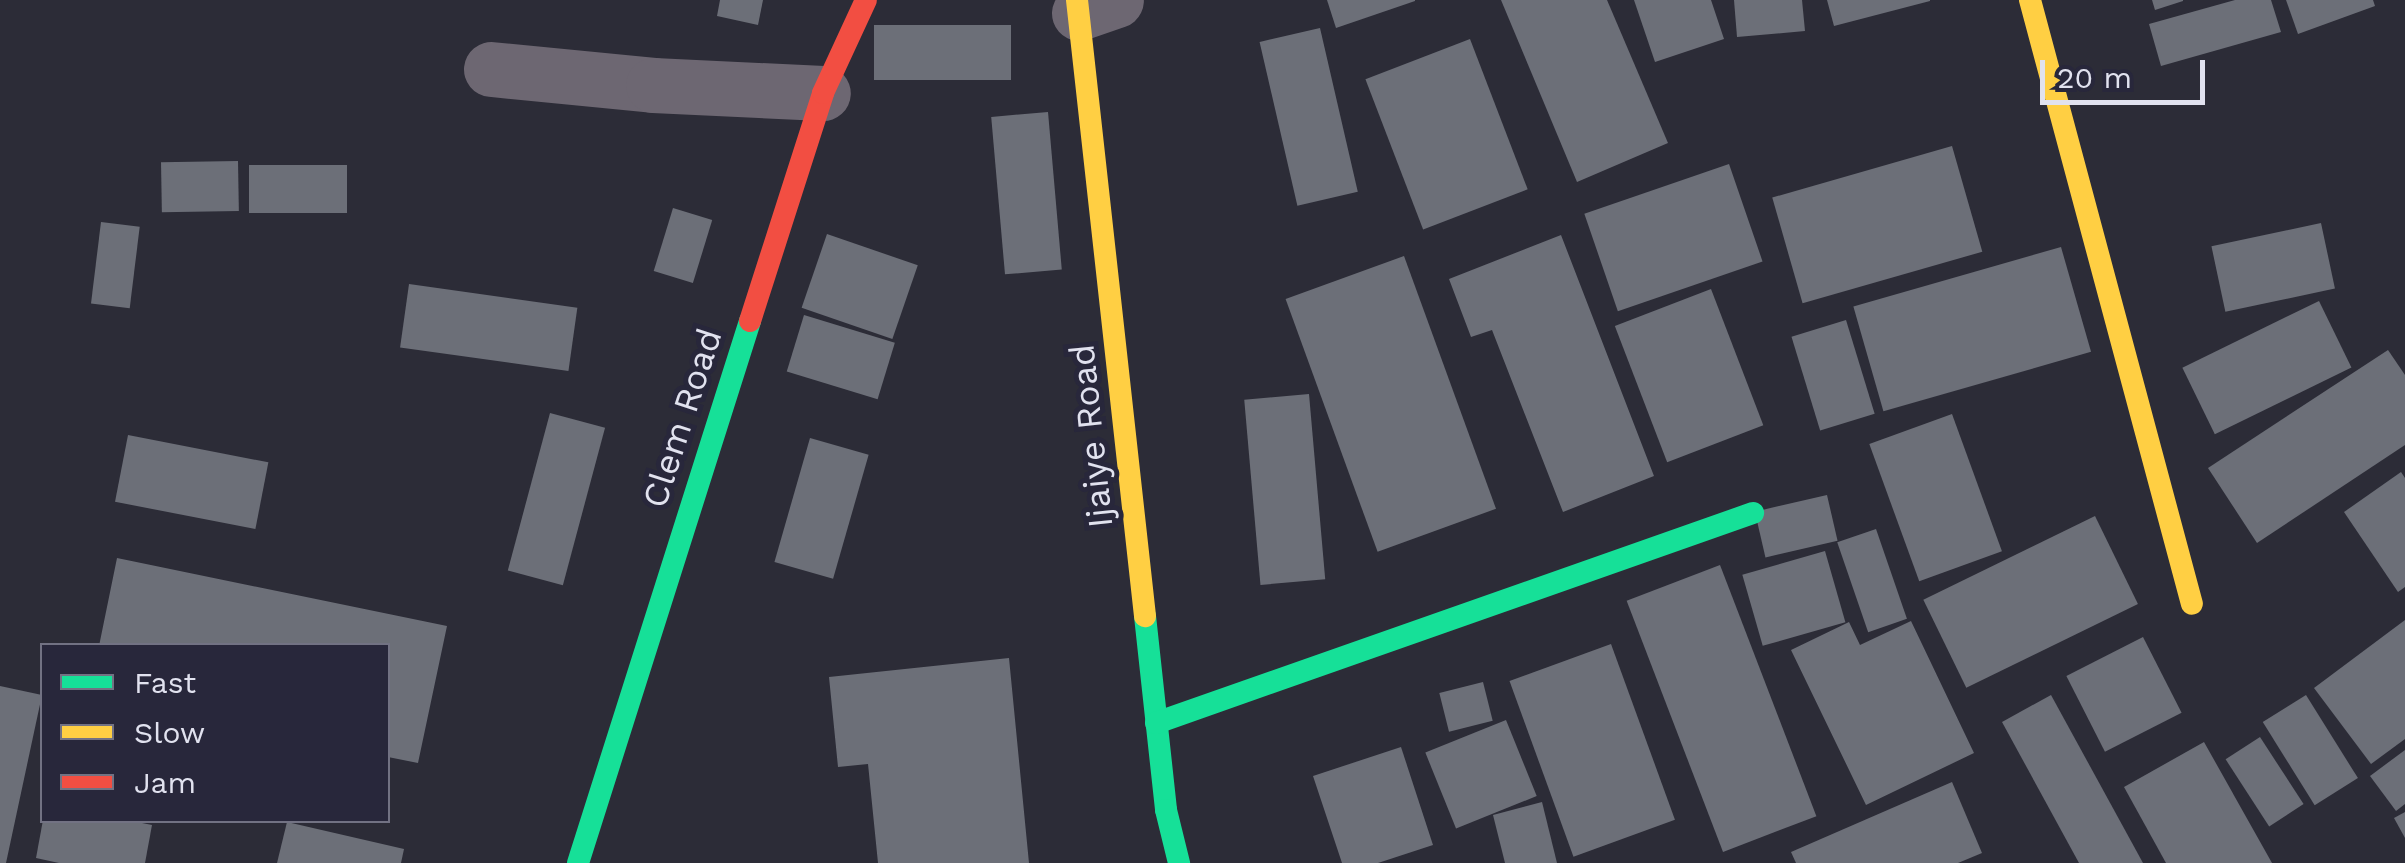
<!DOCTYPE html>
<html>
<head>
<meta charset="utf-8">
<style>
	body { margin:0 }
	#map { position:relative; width:2405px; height:863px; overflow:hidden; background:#2c2c37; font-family:"Work Sans",sans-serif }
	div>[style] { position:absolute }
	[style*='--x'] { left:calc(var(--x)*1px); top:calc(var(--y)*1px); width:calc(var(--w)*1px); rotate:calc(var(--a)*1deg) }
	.building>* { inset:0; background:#6c6f78; transform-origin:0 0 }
	.street>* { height:55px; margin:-27.5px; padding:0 27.5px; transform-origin:27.5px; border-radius:27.5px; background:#6d6772 }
	.fast>* { height:22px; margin:-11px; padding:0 11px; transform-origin:11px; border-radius:11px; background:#16e098 }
	.slow>* { height:22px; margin:-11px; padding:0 11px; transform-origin:11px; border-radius:11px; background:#ffcf43 }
	.jam>* { height:22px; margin:-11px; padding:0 11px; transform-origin:11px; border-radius:11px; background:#f24e42 }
	span { translate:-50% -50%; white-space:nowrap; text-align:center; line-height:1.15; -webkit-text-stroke:10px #28273b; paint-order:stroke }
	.street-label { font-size:35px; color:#e1e2ef }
	.legend { position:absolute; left:40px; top:643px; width:350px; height:180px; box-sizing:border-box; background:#28273b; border:2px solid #727283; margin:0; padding:12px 18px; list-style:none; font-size:30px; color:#e1e2ef }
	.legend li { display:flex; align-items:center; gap:20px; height:50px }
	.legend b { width:50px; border:2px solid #727283 }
	.scale { position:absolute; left:2040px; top:60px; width:165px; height:45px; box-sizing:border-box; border:5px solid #e1e2ef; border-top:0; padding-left:12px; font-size:30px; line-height:35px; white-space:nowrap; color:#e1e2ef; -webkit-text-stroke:8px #28273b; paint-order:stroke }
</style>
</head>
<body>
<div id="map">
	<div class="building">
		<div style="clip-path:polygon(720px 0,763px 0,758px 25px,717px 16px)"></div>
		<div style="clip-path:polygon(1327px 0,1415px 0,1415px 1px,1336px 28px)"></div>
		<div style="clip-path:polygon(1501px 0,1607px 0,1668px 143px,1577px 182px)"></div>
		<div style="clip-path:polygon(1634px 0,1711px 0,1724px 39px,1655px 62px)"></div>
		<div style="clip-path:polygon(1734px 0,1802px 0,1805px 31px,1737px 37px)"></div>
		<div style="clip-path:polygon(1827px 0,1930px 0,1930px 1px,1834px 26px)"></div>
		<div style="clip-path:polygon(2152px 0,2183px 0,2183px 1px,2155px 10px)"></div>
		<div style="clip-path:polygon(2235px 0,2271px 0,2281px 32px,2161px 66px,2149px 24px)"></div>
		<div style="clip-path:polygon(2286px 0,2373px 0,2375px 6px,2298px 34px)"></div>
		<div style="left:1011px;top:25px;width:55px;height:137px;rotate:90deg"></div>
		<div style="left:1320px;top:28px;width:168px;height:62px;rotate:77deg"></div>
		<div style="left:1470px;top:39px;width:161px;height:112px;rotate:69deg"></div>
		<div style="left:1048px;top:112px;width:158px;height:57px;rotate:85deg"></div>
		<div style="left:1952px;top:146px;width:110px;height:187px;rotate:74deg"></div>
		<div style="left:238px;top:161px;width:50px;height:77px;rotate:89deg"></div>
		<div style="left:1729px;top:164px;width:103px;height:153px;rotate:71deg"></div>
		<div style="left:347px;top:165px;width:48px;height:98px;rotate:90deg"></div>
		<div style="left:673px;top:208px;width:41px;height:66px;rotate:17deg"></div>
		<div style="left:101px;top:222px;width:39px;height:82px;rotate:7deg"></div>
		<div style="left:2321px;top:223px;width:67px;height:112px;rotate:78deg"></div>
		<div style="left:827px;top:234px;width:96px;height:78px;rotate:19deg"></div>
		<div style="clip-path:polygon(1561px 235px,1654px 476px,1563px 512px,1492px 330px,1471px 337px,1449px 279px)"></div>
		<div style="left:2061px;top:247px;width:109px;height:216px;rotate:74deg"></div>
		<div style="left:1404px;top:256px;width:269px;height:126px;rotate:70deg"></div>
		<div style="left:409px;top:284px;width:170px;height:64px;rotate:8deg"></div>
		<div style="left:1711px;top:289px;width:146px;height:103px;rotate:69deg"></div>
		<div style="left:2319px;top:301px;width:74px;height:152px;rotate:64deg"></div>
		<div style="left:804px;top:315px;width:95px;height:59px;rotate:17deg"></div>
		<div style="left:1846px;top:320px;width:98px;height:57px;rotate:73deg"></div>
		<div style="clip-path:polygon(2388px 350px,2405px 375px,2405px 445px,2257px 543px,2208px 468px)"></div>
		<div style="left:1309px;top:394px;width:186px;height:65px;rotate:85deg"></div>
		<div style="left:550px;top:413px;width:57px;height:163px;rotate:15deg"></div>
		<div style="left:1952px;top:414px;width:146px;height:88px;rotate:70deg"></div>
		<div style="left:128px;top:435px;width:143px;height:68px;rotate:11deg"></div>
		<div style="left:810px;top:438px;width:61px;height:129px;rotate:16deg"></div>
		<div style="clip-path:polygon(2401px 472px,2405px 478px,2405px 587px,2398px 592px,2344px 512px)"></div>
		<div style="left:1827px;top:495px;width:47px;height:74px;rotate:77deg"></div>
		<div style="left:2095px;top:516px;width:98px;height:191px;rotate:64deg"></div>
		<div style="left:1876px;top:529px;width:95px;height:41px;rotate:71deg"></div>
		<div style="left:1825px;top:551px;width:74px;height:86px;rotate:74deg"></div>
		<div style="clip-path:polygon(117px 558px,447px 626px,418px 763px,388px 757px,388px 646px,99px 646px)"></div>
		<div style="left:1720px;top:565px;width:269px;height:100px;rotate:69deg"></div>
		<div style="clip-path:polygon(2405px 620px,2405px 739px,2371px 764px,2314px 688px)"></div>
		<div style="clip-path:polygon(1911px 621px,1974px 753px,1866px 805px,1791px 650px,1849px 622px,1860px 645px)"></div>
		<div style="left:2143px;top:637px;width:85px;height:86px;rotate:63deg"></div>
		<div style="left:1611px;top:644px;width:187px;height:108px;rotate:70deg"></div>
		<div style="clip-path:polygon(1009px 658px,1029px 863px,878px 863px,868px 764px,838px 767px,829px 677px)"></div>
		<div style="left:1483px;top:682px;width:40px;height:45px;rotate:76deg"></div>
		<div style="clip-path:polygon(0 686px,42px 695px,6px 863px,0 863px)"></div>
		<div style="clip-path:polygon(2051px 695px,2143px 863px,2079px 863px,2002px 722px)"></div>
		<div style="left:2306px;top:695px;width:98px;height:51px;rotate:58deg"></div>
		<div style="left:1506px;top:720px;width:82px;height:87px;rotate:68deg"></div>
		<div style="left:2260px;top:737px;width:80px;height:41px;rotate:57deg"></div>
		<div style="clip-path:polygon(2204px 742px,2272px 863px,2166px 863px,2124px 787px)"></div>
		<div style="clip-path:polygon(1401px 747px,1433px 845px,1378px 863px,1342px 863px,1313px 776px)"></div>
		<div style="clip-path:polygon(2405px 750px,2405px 804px,2396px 811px,2370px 776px)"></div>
		<div style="clip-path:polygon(1952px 782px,1982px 853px,1958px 863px,1796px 863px,1791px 852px)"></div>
		<div style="clip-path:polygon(1542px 802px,1557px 863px,1505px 863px,1493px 815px)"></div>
		<div style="clip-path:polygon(2405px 812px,2405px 838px,2394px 818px)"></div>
		<div style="clip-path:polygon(43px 820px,127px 820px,152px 825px,145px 863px,59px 863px,36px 858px)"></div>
		<div style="clip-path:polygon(287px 822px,404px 849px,401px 863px,277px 863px)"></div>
	</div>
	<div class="street">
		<div style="--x:1079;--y:13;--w:39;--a:-19"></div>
		<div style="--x:491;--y:69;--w:163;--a:5.6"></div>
		<div style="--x:653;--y:85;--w:170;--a:2.7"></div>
	</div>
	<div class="fast">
		<div style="--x:1145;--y:616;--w:195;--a:83.8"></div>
		<div style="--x:1166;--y:810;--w:55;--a:76.2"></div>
		<div style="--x:1156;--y:723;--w:633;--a:-19.38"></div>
		<div style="--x:578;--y:863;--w:569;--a:-72.39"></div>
	</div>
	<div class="slow">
		<div style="--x:1077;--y:0;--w:620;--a:83.7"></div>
		<div style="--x:2030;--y:0;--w:625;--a:74.99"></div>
	</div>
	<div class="jam">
		<div style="--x:750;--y:321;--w:239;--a:-72.2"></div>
		<div style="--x:823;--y:93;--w:102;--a:-65.2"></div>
	</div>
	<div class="street-label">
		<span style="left:682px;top:418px;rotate:-72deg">Clem Road</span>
		<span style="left:1091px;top:436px;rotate:-96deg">Ijaiye Road</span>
	</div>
	<ul class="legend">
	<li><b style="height:12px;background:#16e098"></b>Fast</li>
	<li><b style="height:12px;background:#ffcf43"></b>Slow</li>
	<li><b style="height:12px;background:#f24e42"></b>Jam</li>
	</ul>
	<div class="scale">20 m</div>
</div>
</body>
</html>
